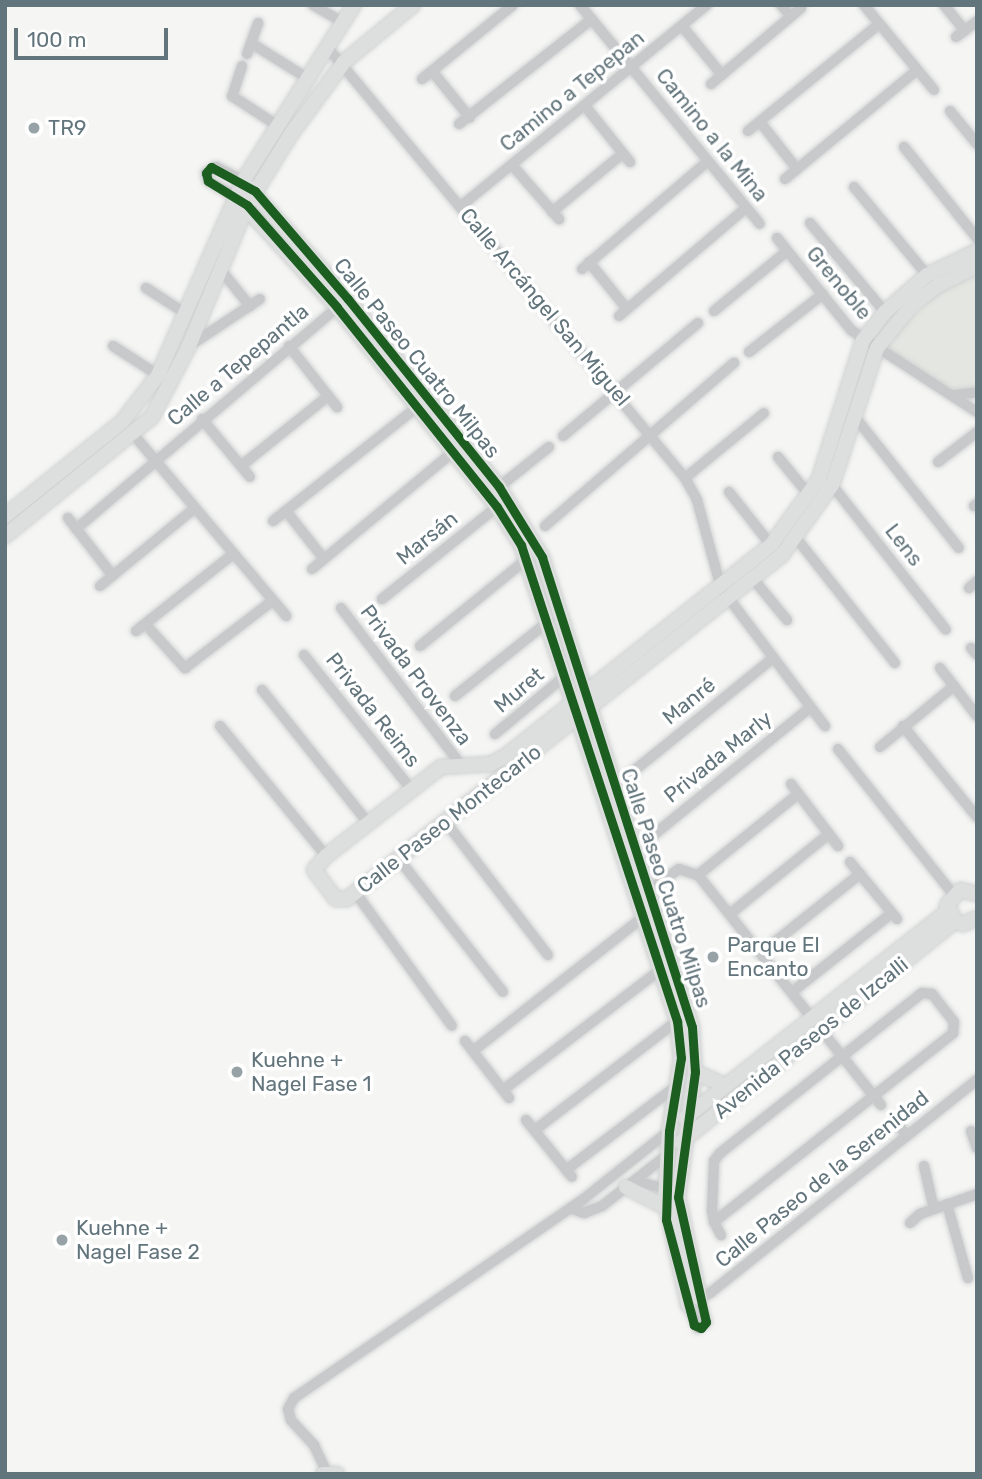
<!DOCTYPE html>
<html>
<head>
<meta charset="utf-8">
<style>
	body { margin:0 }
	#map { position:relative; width:982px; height:1479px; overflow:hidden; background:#f5f5f4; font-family:Rubik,sans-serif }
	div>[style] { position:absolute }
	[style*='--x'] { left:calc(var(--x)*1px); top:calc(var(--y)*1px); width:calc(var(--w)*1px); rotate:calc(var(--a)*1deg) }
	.green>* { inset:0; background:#e4e6e1 }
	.roads { filter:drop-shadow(0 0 2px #d0d2d2) drop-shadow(0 0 2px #d0d2d2) }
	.street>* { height:10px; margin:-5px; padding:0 5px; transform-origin:5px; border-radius:5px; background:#c7c9ca }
	.secondary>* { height:14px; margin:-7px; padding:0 7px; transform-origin:7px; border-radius:7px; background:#dddede }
	.cycleway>* { height:9px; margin:-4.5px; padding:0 4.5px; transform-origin:4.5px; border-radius:4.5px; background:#1b5e20 }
	.dots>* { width:19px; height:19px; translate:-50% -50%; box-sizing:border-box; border:4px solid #fff; border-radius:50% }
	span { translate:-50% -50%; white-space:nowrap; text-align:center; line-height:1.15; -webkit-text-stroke:7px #fff; paint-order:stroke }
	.street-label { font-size:21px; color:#63757c }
	.poi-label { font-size:21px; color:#63757c }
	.left { translate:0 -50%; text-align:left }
	.frame { position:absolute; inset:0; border:7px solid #63757c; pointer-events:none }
	.scale { position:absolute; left:14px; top:28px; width:154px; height:32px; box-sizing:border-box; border:4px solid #63757c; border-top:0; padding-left:9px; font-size:21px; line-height:24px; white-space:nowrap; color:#63757c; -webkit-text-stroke:5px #fff; paint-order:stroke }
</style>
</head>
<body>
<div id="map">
	<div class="green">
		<div style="clip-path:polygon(977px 267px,977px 397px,962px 399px,877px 348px,962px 272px)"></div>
	</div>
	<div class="roads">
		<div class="street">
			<div style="--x:313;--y:5;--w:36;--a:30"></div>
			<div style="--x:580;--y:5;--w:283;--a:50.6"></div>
			<div style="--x:781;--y:5;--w:15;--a:48"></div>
			<div style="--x:864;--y:5;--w:110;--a:50.5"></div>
			<div style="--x:944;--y:5;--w:33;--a:51"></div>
			<div style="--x:682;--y:26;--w:63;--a:50.8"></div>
			<div style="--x:956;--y:37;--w:26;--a:-37"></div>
			<div style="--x:251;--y:43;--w:66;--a:32"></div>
			<div style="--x:328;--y:48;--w:559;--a:50.3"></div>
			<div style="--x:685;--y:478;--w:25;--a:61"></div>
			<div style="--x:697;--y:500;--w:91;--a:74.7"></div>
			<div style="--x:721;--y:588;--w:173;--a:53"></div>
			<div style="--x:247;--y:54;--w:33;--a:-70"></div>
			<div style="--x:242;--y:66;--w:32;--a:108"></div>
			<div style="--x:232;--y:96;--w:55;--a:33.1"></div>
			<div style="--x:432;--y:71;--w:60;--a:51"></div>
			<div style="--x:422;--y:79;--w:117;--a:-39.1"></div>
			<div style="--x:711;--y:84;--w:118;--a:-40.2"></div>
			<div style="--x:585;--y:106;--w:72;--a:51.2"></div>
			<div style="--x:950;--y:111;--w:43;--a:50.7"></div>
			<div style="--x:760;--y:122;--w:60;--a:51.8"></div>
			<div style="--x:459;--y:124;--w:169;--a:-38.3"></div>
			<div style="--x:748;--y:131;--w:169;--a:-39.2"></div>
			<div style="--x:904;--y:147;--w:117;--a:51.3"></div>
			<div style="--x:512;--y:165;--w:72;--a:49"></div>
			<div style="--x:785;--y:179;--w:171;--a:-39.5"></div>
			<div style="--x:854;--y:187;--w:114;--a:50.3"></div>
			<div style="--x:236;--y:197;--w:32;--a:-150"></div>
			<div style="--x:208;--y:181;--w:8;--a:-104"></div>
			<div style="--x:206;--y:173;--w:12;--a:-31"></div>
			<div style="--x:216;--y:167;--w:30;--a:27"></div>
			<div style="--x:461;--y:206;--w:318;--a:-39.3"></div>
			<div style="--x:552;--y:212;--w:91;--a:-39.6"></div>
			<div style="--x:810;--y:223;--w:116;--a:49.9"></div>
			<div style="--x:777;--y:238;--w:118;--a:51.2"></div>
			<div style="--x:851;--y:330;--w:150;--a:33.1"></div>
			<div style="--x:589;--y:262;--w:60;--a:51"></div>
			<div style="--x:220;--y:269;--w:48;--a:51"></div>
			<div style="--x:582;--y:269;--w:166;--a:-40.6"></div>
			<div style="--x:146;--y:288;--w:46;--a:32.7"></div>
			<div style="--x:714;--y:311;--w:94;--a:-39.4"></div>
			<div style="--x:619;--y:316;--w:167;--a:-40.4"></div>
			<div style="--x:113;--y:346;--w:54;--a:32.8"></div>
			<div style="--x:189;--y:346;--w:85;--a:-33.5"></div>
			<div style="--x:289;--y:346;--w:78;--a:51.8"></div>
			<div style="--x:749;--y:352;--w:94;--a:-38.1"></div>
			<div style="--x:954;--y:395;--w:23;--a:-7"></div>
			<div style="--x:855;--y:417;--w:167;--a:51.6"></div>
			<div style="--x:202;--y:419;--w:75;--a:50.4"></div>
			<div style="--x:133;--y:434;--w:238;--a:49.9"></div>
			<div style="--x:563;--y:436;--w:176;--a:-39.9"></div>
			<div style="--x:778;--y:457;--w:49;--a:50.8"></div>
			<div style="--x:938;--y:462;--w:49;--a:-37.6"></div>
			<div style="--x:241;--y:466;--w:112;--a:-38.8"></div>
			<div style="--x:685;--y:478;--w:102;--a:-39.4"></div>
			<div style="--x:832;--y:485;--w:184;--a:51.8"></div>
			<div style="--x:499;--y:487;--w:64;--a:-38.7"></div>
			<div style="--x:729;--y:492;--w:68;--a:51.6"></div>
			<div style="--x:974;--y:506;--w:4;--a:-34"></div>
			<div style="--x:286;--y:511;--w:61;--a:51.6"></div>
			<div style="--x:68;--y:518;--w:73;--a:52.2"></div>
			<div style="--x:273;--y:521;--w:182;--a:-38.3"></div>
			<div style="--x:545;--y:526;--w:250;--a:-40.8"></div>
			<div style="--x:76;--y:529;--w:346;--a:-40.3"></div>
			<div style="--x:797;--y:539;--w:158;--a:51.7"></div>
			<div style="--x:312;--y:569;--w:183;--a:-39.7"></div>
			<div style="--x:754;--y:580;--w:52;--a:50.5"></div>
			<div style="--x:100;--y:586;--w:123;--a:-39.4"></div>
			<div style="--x:969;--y:588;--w:11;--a:-41"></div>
			<div style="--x:382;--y:599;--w:147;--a:-38.7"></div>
			<div style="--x:341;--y:608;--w:198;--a:52.6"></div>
			<div style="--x:147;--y:626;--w:57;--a:47.9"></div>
			<div style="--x:185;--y:668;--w:108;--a:-37.5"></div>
			<div style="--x:136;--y:631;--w:122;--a:-38.4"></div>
			<div style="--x:420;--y:646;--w:138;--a:-39.1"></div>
			<div style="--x:971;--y:648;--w:9;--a:49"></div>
			<div style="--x:304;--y:655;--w:171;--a:51.4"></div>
			<div style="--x:940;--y:668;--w:61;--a:52.4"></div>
			<div style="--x:262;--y:690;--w:170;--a:51.4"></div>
			<div style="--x:455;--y:696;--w:120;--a:-38.6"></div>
			<div style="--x:220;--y:726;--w:168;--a:50.8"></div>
			<div style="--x:903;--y:726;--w:117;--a:50.9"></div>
			<div style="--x:495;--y:734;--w:92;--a:-39.7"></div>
			<div style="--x:880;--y:747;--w:96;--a:-39.5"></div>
			<div style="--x:838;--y:749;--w:185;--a:51.6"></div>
			<div style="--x:630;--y:774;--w:184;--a:-39"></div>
			<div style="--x:791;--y:784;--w:78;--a:52.8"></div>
			<div style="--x:445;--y:821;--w:169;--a:52.5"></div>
			<div style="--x:651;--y:837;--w:205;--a:-39.1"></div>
			<div style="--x:398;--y:858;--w:170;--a:51.9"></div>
			<div style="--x:850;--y:862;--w:74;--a:50.5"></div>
			<div style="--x:698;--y:875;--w:129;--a:-39"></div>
			<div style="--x:355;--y:892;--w:165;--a:54.1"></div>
			<div style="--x:646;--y:892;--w:40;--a:-34.9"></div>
			<div style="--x:679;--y:869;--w:20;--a:18"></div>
			<div style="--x:698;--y:875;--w:294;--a:51.5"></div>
			<div style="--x:731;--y:913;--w:126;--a:-38.9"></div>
			<div style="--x:761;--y:953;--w:127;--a:-38.6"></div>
			<div style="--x:792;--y:992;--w:127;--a:-38.3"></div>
			<div style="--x:465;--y:1041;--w:72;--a:52.3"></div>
			<div style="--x:473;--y:1051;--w:215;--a:-38.2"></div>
			<div style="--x:503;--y:1090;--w:198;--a:-37.4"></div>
			<div style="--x:526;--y:1120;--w:73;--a:51.1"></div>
			<div style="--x:897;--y:1123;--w:15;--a:53"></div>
			<div style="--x:535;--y:1130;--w:179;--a:-37.5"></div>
			<div style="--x:971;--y:1131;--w:18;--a:71"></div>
			<div style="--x:924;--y:1166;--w:44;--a:76.9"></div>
			<div style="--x:566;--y:1170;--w:142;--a:-37.3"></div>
			<div style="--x:635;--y:1181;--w:32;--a:14"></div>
			<div style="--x:947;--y:1204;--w:77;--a:74.2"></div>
			<div style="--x:570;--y:1208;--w:15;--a:20"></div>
			<div style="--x:584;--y:1213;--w:19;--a:-21"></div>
			<div style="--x:602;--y:1206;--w:83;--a:-38.1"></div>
			<div style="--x:714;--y:1222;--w:305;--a:-38.3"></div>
			<div style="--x:953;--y:1033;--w:11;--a:-85"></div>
			<div style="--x:954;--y:1022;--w:36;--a:-128"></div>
			<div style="--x:932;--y:994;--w:10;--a:-174"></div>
			<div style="--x:922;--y:993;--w:258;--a:141.6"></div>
			<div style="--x:720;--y:1153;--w:10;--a:127"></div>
			<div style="--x:714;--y:1161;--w:50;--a:92.3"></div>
			<div style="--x:712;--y:1211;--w:11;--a:80"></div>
			<div style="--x:714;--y:1222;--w:15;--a:62"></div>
			<div style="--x:910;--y:1223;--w:13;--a:-42"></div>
			<div style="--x:920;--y:1214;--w:60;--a:-19.3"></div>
			<div style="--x:700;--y:1299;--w:24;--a:75"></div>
			<div style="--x:706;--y:1322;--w:10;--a:143"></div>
			<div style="--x:698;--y:1328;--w:25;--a:-113"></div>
			<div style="--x:688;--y:1305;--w:25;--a:-29"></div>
			<div style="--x:710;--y:1293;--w:342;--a:-38.6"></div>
			<div style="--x:327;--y:1473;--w:31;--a:-115"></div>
			<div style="--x:314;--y:1445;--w:34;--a:-133"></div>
			<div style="--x:291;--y:1420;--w:11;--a:-105"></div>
			<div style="--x:288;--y:1409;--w:13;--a:-61"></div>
			<div style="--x:294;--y:1398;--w:348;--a:-34.5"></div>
			<div style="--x:581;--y:1201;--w:112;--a:-38.5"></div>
		</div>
		<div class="secondary">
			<div style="--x:243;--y:181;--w:158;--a:48.3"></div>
			<div style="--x:348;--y:299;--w:241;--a:51.2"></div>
			<div style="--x:499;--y:487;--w:82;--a:58.4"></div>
			<div style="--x:542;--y:557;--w:493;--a:72.3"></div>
			<div style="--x:692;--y:1027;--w:45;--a:86.2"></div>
			<div style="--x:695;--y:1072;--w:126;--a:97.7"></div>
			<div style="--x:678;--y:1197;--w:104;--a:77.8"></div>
			<div style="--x:236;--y:197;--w:149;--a:47.4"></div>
			<div style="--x:337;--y:307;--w:256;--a:51.3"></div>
			<div style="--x:497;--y:507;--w:45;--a:57.7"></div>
			<div style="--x:521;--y:545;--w:501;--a:71.85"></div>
			<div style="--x:677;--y:1021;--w:37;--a:84"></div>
			<div style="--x:681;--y:1058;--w:74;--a:99.3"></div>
			<div style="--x:669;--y:1131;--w:70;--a:93.3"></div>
			<div style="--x:665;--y:1201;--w:107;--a:77.5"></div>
			<div style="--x:977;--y:251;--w:55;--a:154.4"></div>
			<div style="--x:927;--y:275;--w:56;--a:138.6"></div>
			<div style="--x:885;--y:312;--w:36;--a:128"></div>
			<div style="--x:863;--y:340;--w:146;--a:107.6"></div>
			<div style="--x:819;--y:479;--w:82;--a:126"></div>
			<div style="--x:771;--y:545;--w:339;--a:141.5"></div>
			<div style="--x:506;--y:756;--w:18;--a:153"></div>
			<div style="--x:490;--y:764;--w:49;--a:176.5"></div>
			<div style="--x:441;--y:767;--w:145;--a:142.3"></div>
			<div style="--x:326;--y:856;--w:18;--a:131"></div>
			<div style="--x:314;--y:870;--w:36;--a:53"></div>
			<div style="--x:336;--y:899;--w:11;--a:0"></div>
			<div style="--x:347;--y:899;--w:555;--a:-38.34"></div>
			<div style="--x:782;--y:555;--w:86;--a:-54.5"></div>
			<div style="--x:832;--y:485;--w:144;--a:-71.8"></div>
			<div style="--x:877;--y:348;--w:55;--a:-50.9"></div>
			<div style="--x:912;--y:305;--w:34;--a:-37"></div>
			<div style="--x:939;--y:285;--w:42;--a:-26.6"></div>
			<div style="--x:5;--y:516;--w:150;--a:-38.8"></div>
			<div style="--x:122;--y:422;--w:59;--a:-52.5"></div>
			<div style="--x:158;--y:375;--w:212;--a:-66.3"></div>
			<div style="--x:243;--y:181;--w:208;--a:-57.8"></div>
			<div style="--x:5;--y:536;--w:189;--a:-39"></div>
			<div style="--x:152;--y:417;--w:80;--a:-62.5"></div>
			<div style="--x:189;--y:346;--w:152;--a:-67.6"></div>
			<div style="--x:247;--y:205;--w:84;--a:-58.2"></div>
			<div style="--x:291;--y:134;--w:89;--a:-53.6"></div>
			<div style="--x:344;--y:62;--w:89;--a:-39.6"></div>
			<div style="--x:977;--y:894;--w:17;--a:-167"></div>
			<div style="--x:960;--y:890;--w:20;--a:131"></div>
			<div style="--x:947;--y:905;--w:18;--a:63"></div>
			<div style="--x:955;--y:921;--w:9;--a:21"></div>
			<div style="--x:963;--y:924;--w:15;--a:-23"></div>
			<div style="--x:695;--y:1072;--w:34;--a:24"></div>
			<div style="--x:685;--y:1118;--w:335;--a:-38.2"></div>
			<div style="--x:681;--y:1142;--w:352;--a:-38.9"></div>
			<div style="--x:626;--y:1187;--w:44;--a:27.1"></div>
			<div style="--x:323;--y:1474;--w:14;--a:0"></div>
		</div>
	</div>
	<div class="cycleway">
		<div style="--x:211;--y:167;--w:50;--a:28.6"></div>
		<div style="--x:255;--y:191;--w:143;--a:49.3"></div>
		<div style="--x:348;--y:299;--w:241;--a:51.2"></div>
		<div style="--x:499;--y:487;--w:82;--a:58.4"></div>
		<div style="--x:542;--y:557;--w:493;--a:72.3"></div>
		<div style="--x:692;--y:1027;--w:45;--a:86.2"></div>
		<div style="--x:695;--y:1072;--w:126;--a:97.7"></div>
		<div style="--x:678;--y:1197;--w:128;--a:77.4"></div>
		<div style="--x:706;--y:1322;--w:8;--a:130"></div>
		<div style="--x:701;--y:1328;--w:8;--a:-157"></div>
		<div style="--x:694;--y:1325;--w:109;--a:-104.9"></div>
		<div style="--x:666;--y:1220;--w:89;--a:-88.1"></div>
		<div style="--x:669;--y:1131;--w:74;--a:-80.7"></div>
		<div style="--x:681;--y:1058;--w:37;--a:-96"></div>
		<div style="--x:677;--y:1021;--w:501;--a:-108.15"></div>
		<div style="--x:521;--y:545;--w:45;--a:-122.3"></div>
		<div style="--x:497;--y:507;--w:256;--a:-128.7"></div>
		<div style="--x:337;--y:307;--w:136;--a:-131.4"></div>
		<div style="--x:247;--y:205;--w:46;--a:-148.4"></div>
		<div style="--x:208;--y:181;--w:8;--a:-104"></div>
		<div style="--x:206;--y:173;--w:8;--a:-50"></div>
	</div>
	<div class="dots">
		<div style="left:34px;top:128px;background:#96a2a6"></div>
		<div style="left:713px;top:957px;background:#96a2a6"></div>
		<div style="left:237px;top:1072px;background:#96a2a6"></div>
		<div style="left:62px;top:1240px;background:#96a2a6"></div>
	</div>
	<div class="street-label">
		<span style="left:572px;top:91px;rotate:-39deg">Camino a Tepepan</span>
		<span style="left:712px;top:135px;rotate:51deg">Camino a la Mina</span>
		<span style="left:839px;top:283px;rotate:50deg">Grenoble</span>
		<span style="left:545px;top:307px;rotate:50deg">Calle Arcángel San Miguel</span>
		<span style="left:417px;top:358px;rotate:51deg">Calle Paseo Cuatro Milpas</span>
		<span style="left:238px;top:365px;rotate:-40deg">Calle a Tepepantla</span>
		<span style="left:427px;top:538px;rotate:-39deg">Marsán</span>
		<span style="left:904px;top:545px;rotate:52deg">Lens</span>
		<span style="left:416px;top:675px;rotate:53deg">Privada Provenza</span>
		<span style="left:519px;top:690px;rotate:-40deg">Muret</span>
		<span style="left:689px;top:701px;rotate:-39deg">Manré</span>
		<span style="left:373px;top:710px;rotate:52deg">Privada Reims</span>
		<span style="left:718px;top:757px;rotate:-39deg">Privada Marly</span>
		<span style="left:449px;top:819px;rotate:-38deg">Calle Paseo Montecarlo</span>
		<span style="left:666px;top:888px;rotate:72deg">Calle Paseo Cuatro Milpas</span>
		<span style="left:811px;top:1038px;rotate:-39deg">Avenida Paseos de Izcalli</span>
		<span style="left:822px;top:1179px;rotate:-39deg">Calle Paseo de la Serenidad</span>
	</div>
	<div class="poi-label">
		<span class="left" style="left:48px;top:128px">TR9</span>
		<span class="left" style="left:727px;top:957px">Parque El<br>Encanto</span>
		<span class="left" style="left:251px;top:1072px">Kuehne +<br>Nagel Fase 1</span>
		<span class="left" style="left:76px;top:1240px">Kuehne +<br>Nagel Fase 2</span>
	</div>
	<div class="frame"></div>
	<div class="scale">100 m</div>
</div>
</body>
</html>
